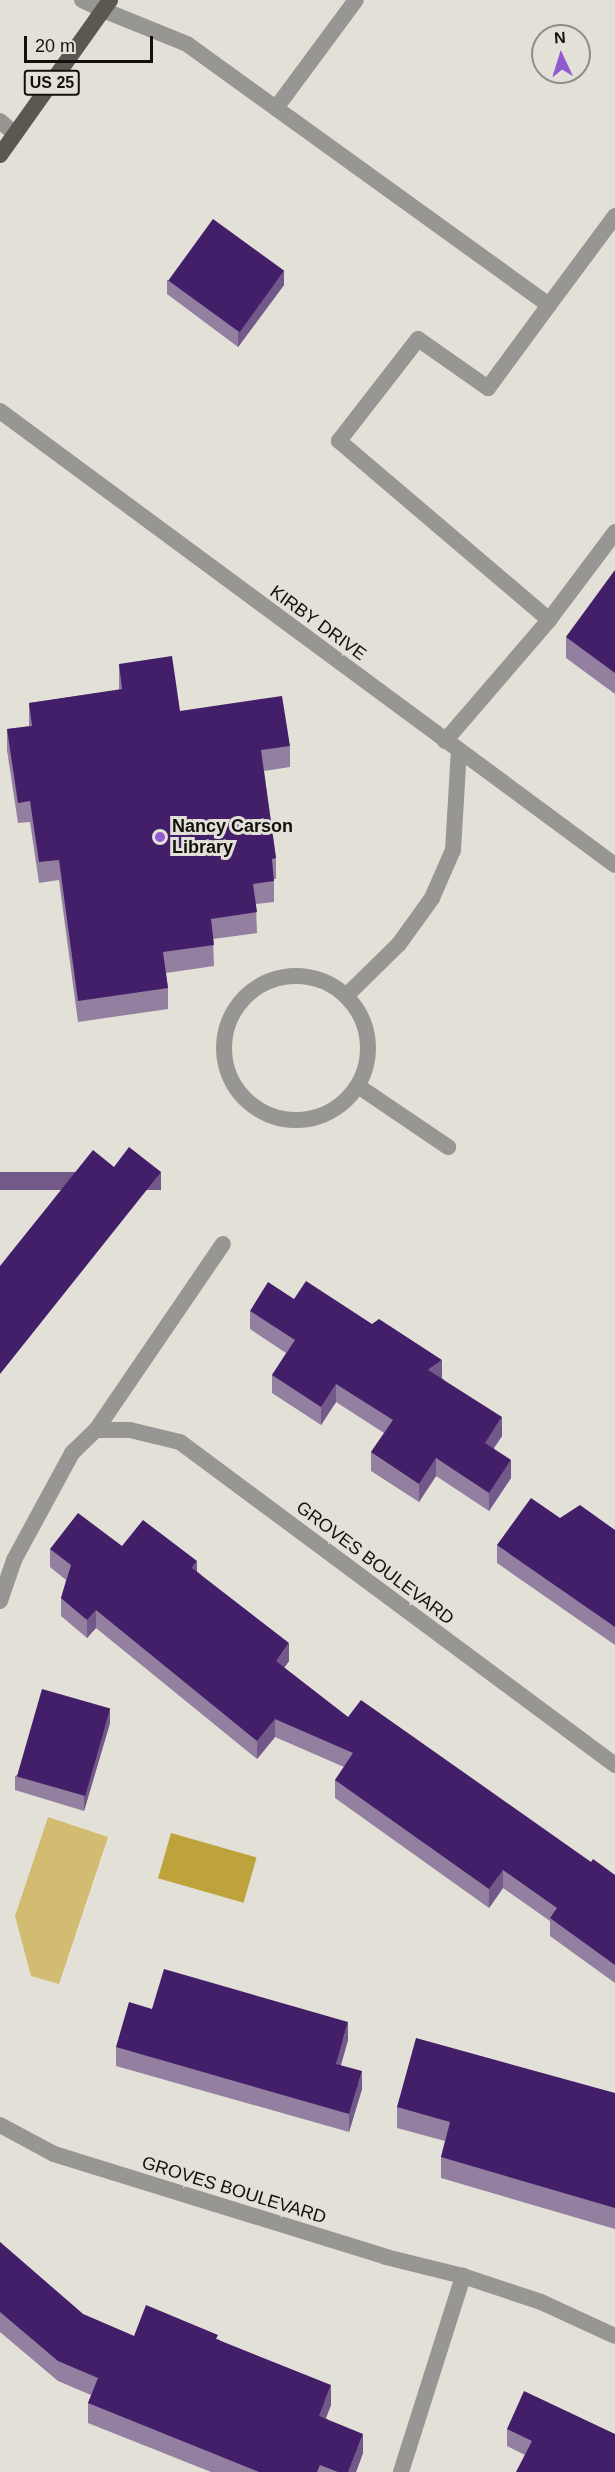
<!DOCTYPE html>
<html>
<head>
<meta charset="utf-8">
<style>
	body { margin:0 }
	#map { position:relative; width:615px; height:2472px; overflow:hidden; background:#e3e1d7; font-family:Arial,sans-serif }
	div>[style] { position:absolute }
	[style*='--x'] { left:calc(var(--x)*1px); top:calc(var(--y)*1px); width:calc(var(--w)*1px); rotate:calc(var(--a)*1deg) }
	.green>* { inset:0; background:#d2bc71 }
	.water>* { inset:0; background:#bea23b; transform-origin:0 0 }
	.service>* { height:16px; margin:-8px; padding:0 8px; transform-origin:8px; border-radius:8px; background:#979692 }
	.service>.ring { margin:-8px; padding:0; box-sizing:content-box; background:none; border:16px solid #979692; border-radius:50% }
	.minor>* { height:16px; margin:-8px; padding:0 8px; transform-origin:8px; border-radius:8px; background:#979692 }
	.primary>* { height:16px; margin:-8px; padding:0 8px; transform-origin:8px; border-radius:8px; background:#5a5851 }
	.wall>* { inset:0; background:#9380a0 }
	.shaded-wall>* { inset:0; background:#73588a; transform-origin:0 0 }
	.building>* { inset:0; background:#431e69; transform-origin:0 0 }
	.dots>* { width:16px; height:16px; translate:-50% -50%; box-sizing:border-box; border:3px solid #e3e1d7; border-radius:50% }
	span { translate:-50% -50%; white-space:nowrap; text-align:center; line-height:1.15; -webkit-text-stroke:6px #e3e1d7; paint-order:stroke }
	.shield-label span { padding:2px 4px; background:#e3e1d7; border:2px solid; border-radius:4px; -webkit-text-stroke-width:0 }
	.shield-label { font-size:16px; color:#12110e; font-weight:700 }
	.street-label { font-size:18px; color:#12110e }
	.poi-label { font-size:18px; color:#12110e; font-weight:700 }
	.left { translate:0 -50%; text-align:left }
	.north { position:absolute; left:531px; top:24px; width:60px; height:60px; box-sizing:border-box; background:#e3e1d7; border:2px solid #8f8e87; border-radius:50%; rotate:356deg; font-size:16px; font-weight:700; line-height:24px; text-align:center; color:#12110e }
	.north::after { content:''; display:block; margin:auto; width:21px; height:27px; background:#925ad2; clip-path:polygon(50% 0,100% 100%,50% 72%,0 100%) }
	.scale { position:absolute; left:24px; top:36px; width:129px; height:27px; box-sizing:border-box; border:3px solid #12110e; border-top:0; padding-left:8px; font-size:18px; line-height:21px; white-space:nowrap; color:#12110e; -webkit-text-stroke:4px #e3e1d7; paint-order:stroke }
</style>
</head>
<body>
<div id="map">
	<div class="green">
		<div style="clip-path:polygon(48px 1817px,108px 1837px,59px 1984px,31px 1976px,15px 1916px)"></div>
	</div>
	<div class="water">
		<div style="left:171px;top:1833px;width:89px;height:47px;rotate:16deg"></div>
	</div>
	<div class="service">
		<div style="--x:103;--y:10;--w:91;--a:22"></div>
		<div style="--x:187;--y:44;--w:446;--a:35.8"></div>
		<div style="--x:549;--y:305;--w:111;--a:-53.4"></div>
		<div style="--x:276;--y:108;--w:134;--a:-53.5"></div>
		<div style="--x:0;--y:121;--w:20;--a:41"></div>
		<div style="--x:549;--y:305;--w:103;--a:126.3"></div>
		<div style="--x:488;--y:388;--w:85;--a:-145"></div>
		<div style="--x:418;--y:339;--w:129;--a:127.8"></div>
		<div style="--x:339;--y:441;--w:276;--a:40.4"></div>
		<div style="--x:549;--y:620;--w:110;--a:-53.1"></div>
		<div style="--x:445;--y:741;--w:160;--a:-49.3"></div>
		<div class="ring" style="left:224px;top:976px;width:128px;height:128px"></div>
		<div style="--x:346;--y:996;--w:74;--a:-44.5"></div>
		<div style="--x:399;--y:944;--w:57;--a:-54.3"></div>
		<div style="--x:432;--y:898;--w:52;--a:-66.4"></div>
		<div style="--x:453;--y:850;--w:100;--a:-86.6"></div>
		<div style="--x:358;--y:1086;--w:109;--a:34.1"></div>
	</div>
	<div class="minor">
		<div style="--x:82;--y:0;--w:23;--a:25"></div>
		<div style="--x:0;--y:411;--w:764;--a:36.44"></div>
		<div style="--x:96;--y:1430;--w:225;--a:-55.7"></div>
		<div style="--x:0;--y:1601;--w:43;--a:-71.1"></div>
		<div style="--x:14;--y:1560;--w:122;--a:-61.5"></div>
		<div style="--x:72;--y:1453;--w:33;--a:-44"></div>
		<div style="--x:96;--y:1430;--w:34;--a:0"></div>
		<div style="--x:130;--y:1430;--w:51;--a:13.5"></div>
		<div style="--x:180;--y:1442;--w:542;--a:36.59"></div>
		<div style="--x:0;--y:2125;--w:61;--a:28.2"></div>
		<div style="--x:54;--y:2154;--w:348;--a:17.2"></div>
		<div style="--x:386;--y:2257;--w:79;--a:13.9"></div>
		<div style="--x:463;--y:2276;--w:82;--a:18.4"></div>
		<div style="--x:541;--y:2302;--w:81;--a:24.7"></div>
		<div style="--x:401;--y:2472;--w:206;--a:-72.4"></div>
	</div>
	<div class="primary">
		<div style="--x:0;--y:155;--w:190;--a:-54.6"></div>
	</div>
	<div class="wall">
		<div style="clip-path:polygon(167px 280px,284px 285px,238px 347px,167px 294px)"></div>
		<div style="clip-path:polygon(615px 570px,615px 694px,566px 658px,566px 637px)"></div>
		<div style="clip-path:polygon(119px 664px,180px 711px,290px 746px,290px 767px,264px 771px,276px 858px,276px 879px,274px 879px,274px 902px,256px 904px,257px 933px,213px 939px,214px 966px,166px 973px,168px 988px,168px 1009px,78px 1022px,59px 880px,39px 883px,30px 822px,18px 823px,7px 750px,7px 729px,29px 726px,29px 703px,119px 690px)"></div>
		<div style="clip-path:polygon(294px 1299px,442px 1378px,502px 1436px,494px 1448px,511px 1478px,489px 1511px,436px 1476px,419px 1502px,371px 1471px,371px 1452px,384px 1433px,336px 1402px,321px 1425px,272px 1393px,272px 1375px,286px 1353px,250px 1329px,250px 1311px)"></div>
		<div style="clip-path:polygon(560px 1518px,615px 1530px,615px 1645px,497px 1563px,497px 1545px)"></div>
		<div style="clip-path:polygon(122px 1546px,197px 1571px,289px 1661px,284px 1668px,348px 1717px,591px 1862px,615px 1875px,615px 1983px,550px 1936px,550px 1921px,503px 1888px,489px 1908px,335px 1798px,335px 1780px,344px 1767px,275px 1737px,257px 1759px,96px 1628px,87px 1638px,61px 1616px,61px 1598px,66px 1580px,50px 1567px,50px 1549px)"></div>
		<div style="clip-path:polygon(110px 1723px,84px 1811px,15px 1790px,15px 1776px)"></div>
		<div style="clip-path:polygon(152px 2009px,348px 2040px,341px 2065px,362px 2089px,349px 2132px,116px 2066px,116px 2047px)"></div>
		<div style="clip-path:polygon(615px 2093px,615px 2229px,441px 2178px,441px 2157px,445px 2141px,397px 2128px,397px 2107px)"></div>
		<div style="clip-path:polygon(0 2242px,83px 2314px,134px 2336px,218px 2339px,331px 2405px,326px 2418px,363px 2453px,356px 2472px,211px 2472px,88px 2423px,88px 2403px,91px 2395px,58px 2381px,0 2332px)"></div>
		<div style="clip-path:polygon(507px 2429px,615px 2434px,525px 2455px,507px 2446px)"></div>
	</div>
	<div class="shaded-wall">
		<div style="clip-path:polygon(284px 271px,284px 285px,238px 347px,238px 333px)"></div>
		<div style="left:161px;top:1172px;width:18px;height:258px;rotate:90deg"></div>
		<div style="clip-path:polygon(442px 1360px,442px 1378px,428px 1388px,428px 1370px)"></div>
		<div style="clip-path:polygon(336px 1384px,336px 1402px,321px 1425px,321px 1407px)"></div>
		<div style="clip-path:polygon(502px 1417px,502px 1436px,485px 1461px,485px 1443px)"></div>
		<div style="clip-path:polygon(436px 1458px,436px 1476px,419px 1502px,419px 1484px)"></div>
		<div style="clip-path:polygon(511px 1460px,511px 1478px,489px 1511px,489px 1493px)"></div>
		<div style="clip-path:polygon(197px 1561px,197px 1579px,192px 1568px)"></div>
		<div style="clip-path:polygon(96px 1610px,96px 1628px,87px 1638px,87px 1620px)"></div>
		<div style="clip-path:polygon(289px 1643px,289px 1661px,276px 1679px,276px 1661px)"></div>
		<div style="clip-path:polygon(110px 1709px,110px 1723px,84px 1811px,84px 1797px)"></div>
		<div style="clip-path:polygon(275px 1719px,275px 1737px,257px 1759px,257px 1741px)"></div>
		<div style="clip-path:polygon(503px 1870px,503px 1888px,489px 1908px,489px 1889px)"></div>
		<div style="clip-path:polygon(348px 2022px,348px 2040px,336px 2082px,336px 2064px)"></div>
		<div style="clip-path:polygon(362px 2071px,362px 2089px,349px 2132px,349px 2114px)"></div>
		<div style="clip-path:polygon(331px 2385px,331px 2405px,319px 2435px,319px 2416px)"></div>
		<div style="clip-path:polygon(363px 2434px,363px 2453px,356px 2472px,348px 2472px)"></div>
	</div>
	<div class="building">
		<div style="left:213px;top:219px;width:88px;height:76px;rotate:36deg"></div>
		<div style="clip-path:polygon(615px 570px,615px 673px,566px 637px)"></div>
		<div style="clip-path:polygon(172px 656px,180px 711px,282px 696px,290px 746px,261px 750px,276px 858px,272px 859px,274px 881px,253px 884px,257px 912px,211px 919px,214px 945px,163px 952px,168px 988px,78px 1001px,59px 860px,39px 862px,30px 801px,18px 803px,7px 729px,32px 726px,29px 703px,122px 689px,119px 664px)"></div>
		<div style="clip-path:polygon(129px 1147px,161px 1172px,0 1374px,0 1266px,93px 1150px,114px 1167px)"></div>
		<div style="clip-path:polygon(306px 1281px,372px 1324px,379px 1319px,442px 1360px,428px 1370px,502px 1417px,485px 1443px,511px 1460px,489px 1493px,436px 1458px,419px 1484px,371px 1452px,393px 1420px,336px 1384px,321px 1407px,272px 1375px,295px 1340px,250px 1311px,268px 1282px,294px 1299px)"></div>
		<div style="clip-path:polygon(531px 1498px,560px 1518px,580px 1505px,615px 1530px,615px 1627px,497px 1545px)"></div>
		<div style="clip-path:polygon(78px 1513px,122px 1546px,143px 1520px,197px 1561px,192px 1568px,289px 1643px,276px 1661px,348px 1717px,361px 1700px,591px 1862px,593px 1859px,615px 1875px,615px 1965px,550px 1918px,557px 1908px,503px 1870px,489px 1889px,335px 1780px,353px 1753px,275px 1719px,257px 1741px,96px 1610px,87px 1620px,61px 1598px,71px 1565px,50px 1549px)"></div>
		<div style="left:42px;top:1689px;width:71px;height:91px;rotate:16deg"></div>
		<div style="clip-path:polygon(164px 1969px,348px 2022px,336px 2064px,362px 2071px,349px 2114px,116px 2047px,129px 2002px,152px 2009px)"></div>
		<div style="clip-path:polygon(416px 2038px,615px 2093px,615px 2208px,441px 2157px,450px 2122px,397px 2107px)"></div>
		<div style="clip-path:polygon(0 2242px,83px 2314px,134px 2336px,146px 2305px,218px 2335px,216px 2339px,331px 2385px,319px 2416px,363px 2434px,348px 2472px,338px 2472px,320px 2465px,317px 2472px,259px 2472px,88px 2403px,98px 2378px,58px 2361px,0 2312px)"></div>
		<div style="clip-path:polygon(524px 2391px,615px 2434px,615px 2472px,516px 2472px,532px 2441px,507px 2429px)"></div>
	</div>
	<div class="dots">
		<div style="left:160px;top:837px;background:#925ad2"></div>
	</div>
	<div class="shield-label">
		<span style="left:52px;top:83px">US 25</span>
	</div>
	<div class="street-label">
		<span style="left:318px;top:623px;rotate:36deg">KIRBY DRIVE</span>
		<span style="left:375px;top:1563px;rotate:37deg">GROVES BOULEVARD</span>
		<span style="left:234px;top:2190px;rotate:17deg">GROVES BOULEVARD</span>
	</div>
	<div class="poi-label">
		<span class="left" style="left:172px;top:837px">Nancy Carson<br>Library</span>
	</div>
	<div class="north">N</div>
	<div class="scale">20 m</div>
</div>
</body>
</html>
